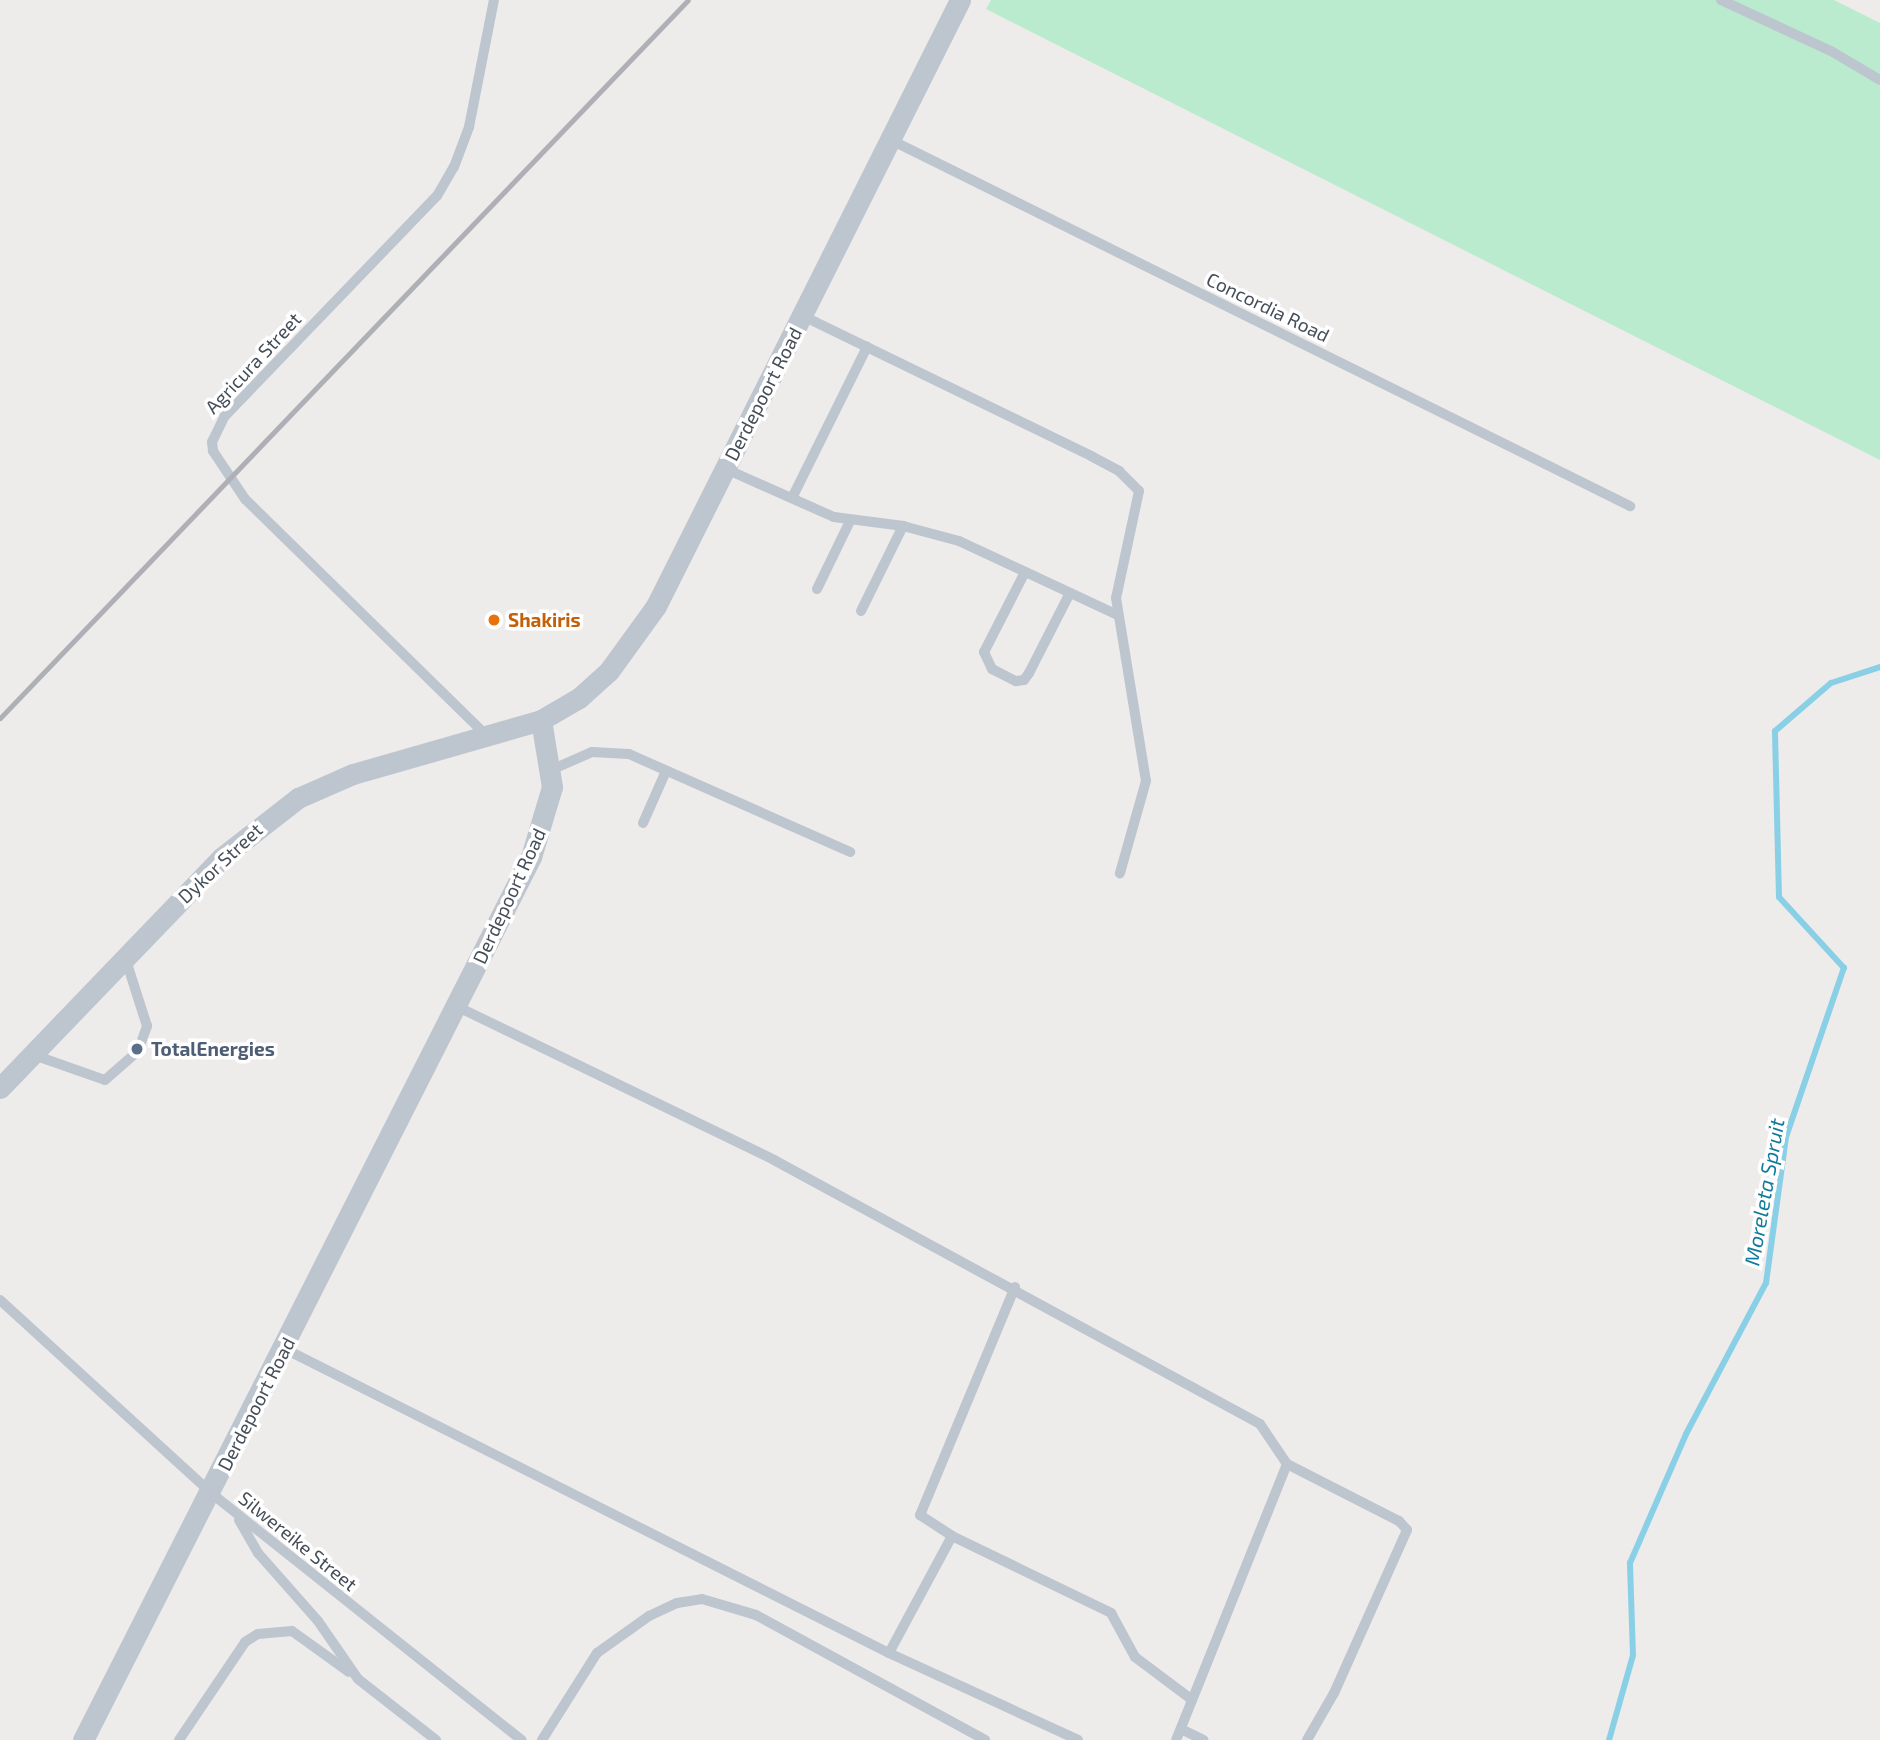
<!DOCTYPE html>
<html>
<head>
<meta charset="utf-8">
<style>
	body { margin:0 }
	#map { position:relative; width:1880px; height:1740px; overflow:hidden; background:#eeebeb; font-family:"Exo 2",sans-serif }
	div>[style] { position:absolute }
	[style*='--x'] { left:calc(var(--x)*1px); top:calc(var(--y)*1px); width:calc(var(--w)*1px); rotate:calc(var(--a)*1deg) }
	.green>* { inset:0; background:#baebcf }
	.stream>* { height:6px; margin:-3px; padding:0 3px; transform-origin:3px; border-radius:3px; background:#89d0e7 }
	.lane>* { height:10px; margin:-5px; padding:0 5px; transform-origin:5px; border-radius:5px; background:#bdc5ce }
	.street>* { height:21px; margin:-10.5px; padding:0 10.5px; transform-origin:10.5px; border-radius:10.5px; background:#bdc5ce }
	.rail>* { height:5px; margin:-2.5px; padding:0 2.5px; transform-origin:2.5px; border-radius:2.5px; background:#aeb0b6 }
	.dots>* { width:19px; height:19px; translate:-50% -50%; box-sizing:border-box; border:4px solid #fff; border-radius:50% }
	span { translate:-50% -50%; white-space:nowrap; text-align:center; line-height:1.15; -webkit-text-stroke:7px #fff; paint-order:stroke }
	.street-label { font-size:19px; color:#454e58 }
	.food-label { font-size:19px; color:#c56008; font-weight:700 }
	.left { translate:0 -50%; text-align:left }
	.service-label { font-size:19px; color:#4e5e75; font-weight:700 }
	.water-label { font-size:21px; color:#127b9d; font-style:italic }
</style>
</head>
<body>
<div id="map">
	<div class="green">
		<div style="clip-path:polygon(991px 0,1834px 0,1880px 23px,1880px 460px,986px 9px)"></div>
	</div>
	<div class="stream">
		<div style="--x:1609;--y:1740;--w:88;--a:-74.2"></div>
		<div style="--x:1633;--y:1655;--w:92;--a:-91.9"></div>
		<div style="--x:1630;--y:1563;--w:141;--a:-66.5"></div>
		<div style="--x:1686;--y:1434;--w:171;--a:-62.1"></div>
		<div style="--x:1766;--y:1283;--w:147;--a:-82.2"></div>
		<div style="--x:1786;--y:1137;--w:179;--a:-71.1"></div>
		<div style="--x:1844;--y:968;--w:96;--a:-132.5"></div>
		<div style="--x:1779;--y:897;--w:166;--a:-91.4"></div>
		<div style="--x:1775;--y:731;--w:74;--a:-40.6"></div>
		<div style="--x:1831;--y:683;--w:52;--a:-18.1"></div>
	</div>
	<div class="lane">
		<div style="--x:1721;--y:0;--w:121;--a:24.9"></div>
		<div style="--x:1831;--y:51;--w:57;--a:30.6"></div>
		<div style="--x:891;--y:140;--w:825;--a:26.35"></div>
		<div style="--x:803;--y:316;--w:320;--a:25.9"></div>
		<div style="--x:1091;--y:456;--w:32;--a:28"></div>
		<div style="--x:1119;--y:471;--w:28;--a:45"></div>
		<div style="--x:1139;--y:491;--w:109;--a:102.1"></div>
		<div style="--x:1116;--y:598;--w:185;--a:80.7"></div>
		<div style="--x:1146;--y:781;--w:96;--a:105.8"></div>
		<div style="--x:726;--y:469;--w:118;--a:24"></div>
		<div style="--x:834;--y:517;--w:70;--a:7.4"></div>
		<div style="--x:903;--y:526;--w:58;--a:15"></div>
		<div style="--x:959;--y:541;--w:175;--a:25"></div>
		<div style="--x:792;--y:498;--w:169;--a:-63.6"></div>
		<div style="--x:1025;--y:572;--w:90;--a:117.1"></div>
		<div style="--x:984;--y:652;--w:19;--a:65"></div>
		<div style="--x:992;--y:669;--w:27;--a:27"></div>
		<div style="--x:1016;--y:681;--w:8;--a:-7"></div>
		<div style="--x:1024;--y:680;--w:9;--a:-54"></div>
		<div style="--x:1029;--y:673;--w:90;--a:-62.9"></div>
		<div style="--x:817;--y:589;--w:76;--a:-64.1"></div>
		<div style="--x:861;--y:611;--w:95;--a:-63.7"></div>
		<div style="--x:486;--y:735;--w:337;--a:-135.6"></div>
		<div style="--x:245;--y:499;--w:58;--a:-123.7"></div>
		<div style="--x:213;--y:451;--w:9;--a:-96"></div>
		<div style="--x:212;--y:442;--w:28;--a:-64"></div>
		<div style="--x:224;--y:417;--w:307;--a:-46.1"></div>
		<div style="--x:437;--y:196;--w:34;--a:-60"></div>
		<div style="--x:454;--y:167;--w:43;--a:-69.4"></div>
		<div style="--x:469;--y:127;--w:129;--a:-78.9"></div>
		<div style="--x:551;--y:770;--w:45;--a:-23.7"></div>
		<div style="--x:592;--y:752;--w:37;--a:3"></div>
		<div style="--x:629;--y:754;--w:242;--a:23.9"></div>
		<div style="--x:643;--y:823;--w:57;--a:-66.1"></div>
		<div style="--x:456;--y:1006;--w:353;--a:25.8"></div>
		<div style="--x:774;--y:1160;--w:553;--a:28.51"></div>
		<div style="--x:1260;--y:1424;--w:48;--a:56"></div>
		<div style="--x:1287;--y:1464;--w:297;--a:111.9"></div>
		<div style="--x:31;--y:1054;--w:78;--a:19.4"></div>
		<div style="--x:105;--y:1080;--w:44;--a:-41.3"></div>
		<div style="--x:138;--y:1051;--w:27;--a:-70"></div>
		<div style="--x:147;--y:1026;--w:72;--a:-107.7"></div>
		<div style="--x:1015;--y:1287;--w:247;--a:112.6"></div>
		<div style="--x:920;--y:1515;--w:38;--a:33"></div>
		<div style="--x:952;--y:1536;--w:177;--a:25.8"></div>
		<div style="--x:1111;--y:1613;--w:50;--a:61.4"></div>
		<div style="--x:1135;--y:1657;--w:70;--a:36.9"></div>
		<div style="--x:0;--y:1300;--w:286;--a:42.4"></div>
		<div style="--x:211;--y:1493;--w:397;--a:38.5"></div>
		<div style="--x:283;--y:1348;--w:678;--a:26.72"></div>
		<div style="--x:889;--y:1653;--w:208;--a:24.7"></div>
		<div style="--x:1287;--y:1464;--w:126;--a:27"></div>
		<div style="--x:1399;--y:1521;--w:12;--a:48"></div>
		<div style="--x:1407;--y:1530;--w:179;--a:114.1"></div>
		<div style="--x:1334;--y:1693;--w:54;--a:119.9"></div>
		<div style="--x:239;--y:1520;--w:38;--a:60"></div>
		<div style="--x:258;--y:1553;--w:91;--a:48.6"></div>
		<div style="--x:318;--y:1621;--w:70;--a:55.4"></div>
		<div style="--x:358;--y:1679;--w:99;--a:38"></div>
		<div style="--x:889;--y:1653;--w:133;--a:-61.7"></div>
		<div style="--x:1181;--y:1729;--w:25;--a:26"></div>
		<div style="--x:179;--y:1740;--w:118;--a:-56"></div>
		<div style="--x:245;--y:1642;--w:15;--a:-32"></div>
		<div style="--x:258;--y:1634;--w:34;--a:-5"></div>
		<div style="--x:292;--y:1631;--w:70;--a:35.7"></div>
		<div style="--x:542;--y:1740;--w:103;--a:-57.7"></div>
		<div style="--x:597;--y:1653;--w:64;--a:-35.4"></div>
		<div style="--x:649;--y:1616;--w:31;--a:-25"></div>
		<div style="--x:677;--y:1603;--w:25;--a:-9"></div>
		<div style="--x:702;--y:1599;--w:56;--a:16.5"></div>
		<div style="--x:756;--y:1615;--w:261;--a:28.6"></div>
	</div>
	<div class="street">
		<div style="--x:0;--y:1088;--w:319;--a:-46.1"></div>
		<div style="--x:221;--y:858;--w:98;--a:-37.9"></div>
		<div style="--x:298;--y:798;--w:60;--a:-23.6"></div>
		<div style="--x:353;--y:774;--w:196;--a:-16"></div>
		<div style="--x:541;--y:720;--w:44;--a:-30.1"></div>
		<div style="--x:579;--y:698;--w:40;--a:-42"></div>
		<div style="--x:609;--y:671;--w:80;--a:-54.1"></div>
		<div style="--x:656;--y:606;--w:678;--a:-63.36"></div>
		<div style="--x:83;--y:1740;--w:990;--a:-63.1"></div>
		<div style="--x:531;--y:857;--w:73;--a:-73.3"></div>
		<div style="--x:552;--y:787;--w:68;--a:-99.3"></div>
	</div>
	<div class="rail">
		<div style="--x:0;--y:718;--w:994;--a:-46.22"></div>
	</div>
	<div class="dots">
		<div style="left:494px;top:620px;background:#e8710a"></div>
		<div style="left:137px;top:1049px;background:#5c6f8a"></div>
	</div>
	<div class="street-label">
		<span style="left:1268px;top:307px;rotate:26deg">Concordia Road</span>
		<span style="left:253px;top:363px;rotate:-47deg">Agricura Street</span>
		<span style="left:763px;top:394px;rotate:-63deg">Derdepoort Road</span>
		<span style="left:220px;top:863px;rotate:-43deg">Dykor Street</span>
		<span style="left:509px;top:896px;rotate:-65deg">Derdepoort Road</span>
		<span style="left:256px;top:1404px;rotate:-63deg">Derdepoort Road</span>
		<span style="left:298px;top:1541px;rotate:39deg">Silwereike Street</span>
	</div>
	<div class="food-label">
		<span class="left" style="left:508px;top:620px">Shakiris</span>
	</div>
	<div class="service-label">
		<span class="left" style="left:151px;top:1049px">TotalEnergies</span>
	</div>
	<div class="water-label">
		<span style="left:1764px;top:1192px;rotate:-80deg">Moreleta Spruit</span>
	</div>
</div>
</body>
</html>
